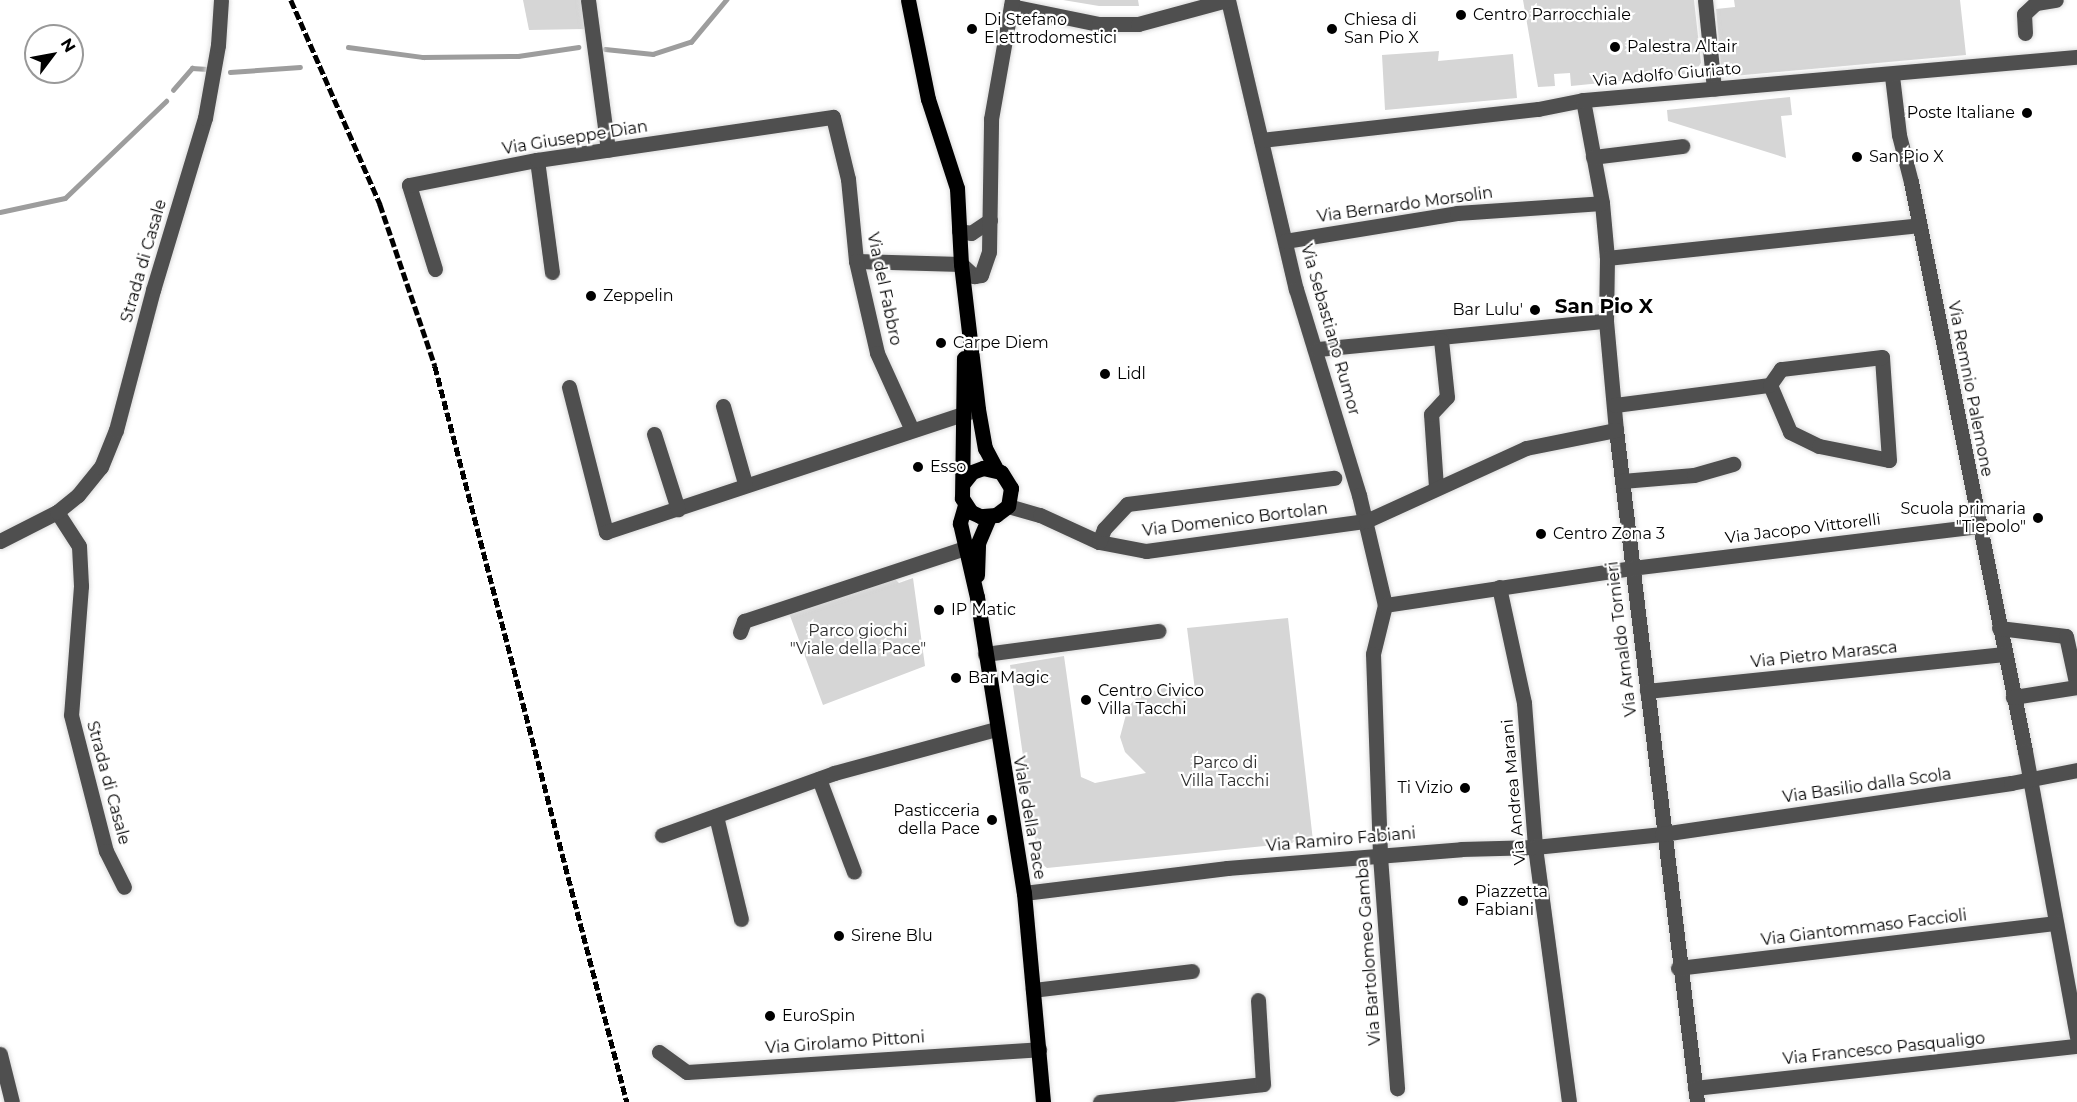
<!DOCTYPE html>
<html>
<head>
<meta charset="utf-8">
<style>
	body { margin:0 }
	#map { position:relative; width:2077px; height:1102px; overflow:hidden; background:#fff; font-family:Montserrat,sans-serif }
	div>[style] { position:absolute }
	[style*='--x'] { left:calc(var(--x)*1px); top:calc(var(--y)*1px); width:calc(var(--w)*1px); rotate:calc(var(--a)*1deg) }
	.green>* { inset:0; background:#d6d6d6 }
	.stream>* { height:4.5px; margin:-2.25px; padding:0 2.25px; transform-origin:2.25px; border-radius:2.25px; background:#9d9d9d }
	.roads { filter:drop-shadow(0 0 2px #dbdbdb) drop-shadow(0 0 2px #dbdbdb) }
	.minor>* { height:15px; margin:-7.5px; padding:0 7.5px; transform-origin:7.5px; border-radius:7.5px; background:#4f4f4f }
	.major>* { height:15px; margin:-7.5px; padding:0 7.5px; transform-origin:7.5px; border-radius:7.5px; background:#000 }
	.rail>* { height:4.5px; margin-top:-2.25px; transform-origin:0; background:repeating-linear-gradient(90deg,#000 0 9px,transparent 0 12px) }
	.dots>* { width:16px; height:16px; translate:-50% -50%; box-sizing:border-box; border:3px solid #fff; border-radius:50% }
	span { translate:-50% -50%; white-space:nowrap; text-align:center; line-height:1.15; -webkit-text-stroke:4.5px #fff; paint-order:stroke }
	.poi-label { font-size:16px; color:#000 }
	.left { translate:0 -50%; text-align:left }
	.right { translate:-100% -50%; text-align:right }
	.street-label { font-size:16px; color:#000 }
	.park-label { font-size:16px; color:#2d2d2d }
	.quarter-label { font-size:20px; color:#000; font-weight:700 }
	.north { position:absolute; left:24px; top:24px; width:60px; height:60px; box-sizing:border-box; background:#fff; border:2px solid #999; border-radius:50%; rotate:58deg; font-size:16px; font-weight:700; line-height:24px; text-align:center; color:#000 }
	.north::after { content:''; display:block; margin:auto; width:21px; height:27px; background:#000; clip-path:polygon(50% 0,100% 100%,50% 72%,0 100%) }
</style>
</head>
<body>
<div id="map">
	<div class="green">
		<div style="clip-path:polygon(523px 0,585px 0,584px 29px,529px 30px)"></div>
		<div style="clip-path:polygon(1063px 0,1138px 0,1139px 6px,1099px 6px)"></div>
		<div style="clip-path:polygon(1523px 0,1694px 0,1701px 63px,1696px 70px,1681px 75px,1571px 86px,1570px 73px,1554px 74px,1555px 86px,1538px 87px)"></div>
		<div style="clip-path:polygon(1734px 0,1960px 0,1966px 55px,1722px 77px,1716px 9px,1735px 7px)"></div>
		<div style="clip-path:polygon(1439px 51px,1438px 61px,1513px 54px,1517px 98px,1385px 110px,1382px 55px)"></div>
		<div style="clip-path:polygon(1790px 97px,1792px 115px,1781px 116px,1786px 158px,1668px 121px,1667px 110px)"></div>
		<div style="clip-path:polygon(893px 577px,899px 583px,913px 578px,925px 666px,823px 705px,789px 613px)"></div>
		<div style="clip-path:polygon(1288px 618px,1313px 841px,1047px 868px,1038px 861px,1010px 665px,1064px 656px,1081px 777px,1095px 783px,1146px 773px,1125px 752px,1120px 737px,1128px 707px,1139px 695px,1168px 687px,1196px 698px,1187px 628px)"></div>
	</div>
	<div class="stream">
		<div style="--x:348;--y:47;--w:76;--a:7.6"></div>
		<div style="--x:423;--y:57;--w:95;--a:-0.6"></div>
		<div style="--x:518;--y:56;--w:61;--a:-8.5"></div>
		<div style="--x:605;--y:49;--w:48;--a:5.9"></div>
		<div style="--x:653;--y:54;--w:40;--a:-18"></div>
		<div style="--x:691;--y:42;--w:55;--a:-50.2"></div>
		<div style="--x:230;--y:72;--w:70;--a:-4.1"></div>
		<div style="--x:173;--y:90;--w:29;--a:-49"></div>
		<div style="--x:192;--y:68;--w:15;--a:4"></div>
		<div style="--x:0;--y:212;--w:66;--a:-12.2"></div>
		<div style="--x:65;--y:198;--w:140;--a:-43.8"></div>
	</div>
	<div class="roads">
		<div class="minor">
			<div style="--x:588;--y:0;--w:151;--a:82.4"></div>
			<div style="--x:1228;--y:0;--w:297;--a:76.8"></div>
			<div style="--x:1296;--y:289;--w:215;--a:73"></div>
			<div style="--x:1359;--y:495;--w:113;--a:76.7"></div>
			<div style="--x:1385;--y:605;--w:50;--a:103.8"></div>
			<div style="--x:1373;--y:654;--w:202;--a:88"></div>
			<div style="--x:1380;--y:856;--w:233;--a:85.8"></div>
			<div style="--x:1705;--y:0;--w:89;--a:84.2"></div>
			<div style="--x:1011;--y:6;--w:90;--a:11.6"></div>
			<div style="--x:1099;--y:24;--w:39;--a:0"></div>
			<div style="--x:1138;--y:24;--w:92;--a:-15.1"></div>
			<div style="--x:2025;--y:33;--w:19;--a:-93"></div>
			<div style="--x:2024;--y:14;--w:16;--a:-43"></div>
			<div style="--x:2036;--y:3;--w:20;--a:-9"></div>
			<div style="--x:1892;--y:76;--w:59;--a:83.2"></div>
			<div style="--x:1899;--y:135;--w:49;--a:75.7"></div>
			<div style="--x:1911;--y:182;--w:580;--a:78.67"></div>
			<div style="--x:2025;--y:751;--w:290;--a:79.7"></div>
			<div style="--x:1583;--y:100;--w:105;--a:79.5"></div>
			<div style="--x:1602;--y:203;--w:55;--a:84.8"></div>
			<div style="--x:1607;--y:258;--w:63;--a:90.9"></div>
			<div style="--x:1606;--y:321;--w:109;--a:84.8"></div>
			<div style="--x:1616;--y:430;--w:677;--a:83.13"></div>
			<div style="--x:1261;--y:140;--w:279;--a:-6.4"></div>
			<div style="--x:1538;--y:109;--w:46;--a:-11.3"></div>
			<div style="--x:1583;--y:100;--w:496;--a:-5"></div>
			<div style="--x:1593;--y:157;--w:90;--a:-7"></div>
			<div style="--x:537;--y:160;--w:113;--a:82.4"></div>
			<div style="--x:959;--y:231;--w:12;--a:9"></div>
			<div style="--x:971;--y:233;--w:23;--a:-34"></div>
			<div style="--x:1285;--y:241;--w:174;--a:-9.2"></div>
			<div style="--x:1457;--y:213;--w:145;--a:-3.9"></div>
			<div style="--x:1607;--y:258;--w:314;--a:-6"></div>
			<div style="--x:856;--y:261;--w:105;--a:1.6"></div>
			<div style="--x:961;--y:264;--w:18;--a:43"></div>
			<div style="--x:974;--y:276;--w:7;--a:-8"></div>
			<div style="--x:981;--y:275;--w:24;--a:-71"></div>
			<div style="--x:989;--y:252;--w:133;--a:-89.1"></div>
			<div style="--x:991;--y:119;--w:121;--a:-80"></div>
			<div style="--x:435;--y:269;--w:88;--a:-107.2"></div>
			<div style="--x:409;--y:185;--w:130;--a:-11.1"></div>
			<div style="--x:537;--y:160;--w:299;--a:-8.3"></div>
			<div style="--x:833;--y:117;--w:64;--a:76.4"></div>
			<div style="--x:848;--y:179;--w:82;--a:84.4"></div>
			<div style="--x:856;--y:261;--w:94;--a:77.1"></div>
			<div style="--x:877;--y:353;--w:82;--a:65.6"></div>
			<div style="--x:1318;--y:349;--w:289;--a:-5.6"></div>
			<div style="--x:569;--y:387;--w:150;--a:75.7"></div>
			<div style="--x:606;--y:532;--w:388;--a:-18.3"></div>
			<div style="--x:1615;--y:405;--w:156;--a:-7.4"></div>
			<div style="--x:1770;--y:385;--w:51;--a:66.9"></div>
			<div style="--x:1790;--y:432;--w:32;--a:26"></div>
			<div style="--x:1819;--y:446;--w:71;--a:11.3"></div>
			<div style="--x:1889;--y:460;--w:103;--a:-93.9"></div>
			<div style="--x:1882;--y:357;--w:102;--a:173.2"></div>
			<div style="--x:1781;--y:369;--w:19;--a:125"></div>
			<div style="--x:723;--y:406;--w:80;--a:74.1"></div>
			<div style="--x:654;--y:434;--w:79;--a:72.3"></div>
			<div style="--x:1622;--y:481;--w:72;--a:-4.8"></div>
			<div style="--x:1694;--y:475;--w:41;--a:-15.8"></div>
			<div style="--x:1436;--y:487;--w:73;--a:-93.9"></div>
			<div style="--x:1431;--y:414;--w:23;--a:-47"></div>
			<div style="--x:1447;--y:397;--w:57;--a:-96"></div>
			<div style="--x:1008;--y:506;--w:33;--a:16"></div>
			<div style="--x:1040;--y:515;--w:65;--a:24.6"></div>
			<div style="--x:1099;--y:542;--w:48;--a:10.8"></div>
			<div style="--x:1146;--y:551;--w:222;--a:-7.8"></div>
			<div style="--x:1366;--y:521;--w:176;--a:-24.5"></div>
			<div style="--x:1526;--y:448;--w:92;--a:-11.3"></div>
			<div style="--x:57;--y:512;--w:40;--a:57.1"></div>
			<div style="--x:79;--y:546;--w:40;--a:87.1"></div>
			<div style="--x:81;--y:586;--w:129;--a:94.4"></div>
			<div style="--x:71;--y:715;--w:140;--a:75.6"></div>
			<div style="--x:106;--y:851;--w:40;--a:63.4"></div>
			<div style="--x:0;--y:541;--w:64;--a:-27"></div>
			<div style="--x:57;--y:512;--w:27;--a:-39"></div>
			<div style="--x:78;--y:495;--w:36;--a:-51"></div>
			<div style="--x:101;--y:467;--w:40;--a:-68"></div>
			<div style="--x:116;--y:430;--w:145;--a:-75.2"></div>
			<div style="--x:153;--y:290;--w:180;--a:-73.2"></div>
			<div style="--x:205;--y:118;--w:74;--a:-79.9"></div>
			<div style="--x:218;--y:45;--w:45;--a:-86.2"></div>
			<div style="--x:1099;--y:542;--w:14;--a:-69"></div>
			<div style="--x:1104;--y:529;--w:34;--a:-47"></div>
			<div style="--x:1127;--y:504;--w:209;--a:-7.2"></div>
			<div style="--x:1499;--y:587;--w:119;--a:77.8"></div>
			<div style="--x:1524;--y:703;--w:144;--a:85.6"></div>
			<div style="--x:1535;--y:847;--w:257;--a:82.4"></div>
			<div style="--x:1385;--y:605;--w:250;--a:-8.5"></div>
			<div style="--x:1632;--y:568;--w:350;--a:-6.9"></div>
			<div style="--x:1999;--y:628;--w:67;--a:6.8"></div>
			<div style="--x:2066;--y:636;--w:52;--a:77.8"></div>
			<div style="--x:2077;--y:687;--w:65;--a:171.1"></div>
			<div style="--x:740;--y:632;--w:12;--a:-70"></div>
			<div style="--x:744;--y:621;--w:233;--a:-18.3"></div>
			<div style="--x:985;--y:654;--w:175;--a:-7.6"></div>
			<div style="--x:1647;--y:691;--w:359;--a:-5.9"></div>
			<div style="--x:819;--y:779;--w:99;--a:69.4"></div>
			<div style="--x:716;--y:816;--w:106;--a:76.4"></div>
			<div style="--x:662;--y:835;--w:183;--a:-19.8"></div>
			<div style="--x:834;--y:773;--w:168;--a:-15.2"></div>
			<div style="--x:1024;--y:893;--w:205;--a:-7"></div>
			<div style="--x:1227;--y:868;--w:235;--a:-4.6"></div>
			<div style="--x:1461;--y:849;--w:74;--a:-1.5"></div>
			<div style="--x:1535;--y:847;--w:128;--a:-5.8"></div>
			<div style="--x:1662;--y:834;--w:353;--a:-8.3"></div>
			<div style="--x:2011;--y:783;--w:67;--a:-11.1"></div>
			<div style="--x:1678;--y:968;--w:380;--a:-6.8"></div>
			<div style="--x:1033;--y:990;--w:160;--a:-6.8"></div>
			<div style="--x:659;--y:1052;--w:34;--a:36"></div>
			<div style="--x:687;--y:1072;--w:353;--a:-3.7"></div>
			<div style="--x:0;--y:1054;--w:49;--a:76"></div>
			<div style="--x:1695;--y:1088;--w:384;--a:-6.3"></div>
			<div style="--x:1100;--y:1102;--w:164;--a:-6.3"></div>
			<div style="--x:1263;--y:1084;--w:84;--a:-93.4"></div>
		</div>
		<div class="major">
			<div style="--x:908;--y:0;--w:101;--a:78.6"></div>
			<div style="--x:928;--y:99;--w:94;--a:72"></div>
			<div style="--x:957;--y:188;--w:76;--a:87"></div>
			<div style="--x:961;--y:264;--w:146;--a:83.3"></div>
			<div style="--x:978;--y:409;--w:40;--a:80"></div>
			<div style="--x:985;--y:448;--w:24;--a:62"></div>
			<div style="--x:964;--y:482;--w:13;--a:-51"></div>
			<div style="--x:972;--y:472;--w:12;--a:-20"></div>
			<div style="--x:983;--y:468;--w:18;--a:13"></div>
			<div style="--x:1001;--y:472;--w:19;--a:58"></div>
			<div style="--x:1011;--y:488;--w:18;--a:99"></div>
			<div style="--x:1008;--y:506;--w:15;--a:143"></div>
			<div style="--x:996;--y:515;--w:16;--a:176"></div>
			<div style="--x:980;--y:516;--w:10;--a:-156"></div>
			<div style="--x:971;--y:512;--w:17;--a:-123"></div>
			<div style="--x:962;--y:498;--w:140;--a:-89.2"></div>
			<div style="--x:965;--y:505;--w:19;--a:106"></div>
			<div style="--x:960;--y:523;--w:76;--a:77.1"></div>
			<div style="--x:977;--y:597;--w:300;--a:81"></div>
			<div style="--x:1024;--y:893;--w:210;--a:84.8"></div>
			<div style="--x:977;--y:575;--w:32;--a:-88"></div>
			<div style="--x:978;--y:543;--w:28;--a:-67"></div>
		</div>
	</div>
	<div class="rail">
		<div style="--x:291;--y:0;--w:223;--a:66.4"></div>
		<div style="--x:380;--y:204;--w:171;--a:71.2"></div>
		<div style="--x:435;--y:366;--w:761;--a:75.38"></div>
	</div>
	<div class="dots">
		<div style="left:1461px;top:15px;background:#000"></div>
		<div style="left:972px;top:29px;background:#000"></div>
		<div style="left:1332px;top:29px;background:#000"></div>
		<div style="left:1615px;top:47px;background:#000"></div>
		<div style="left:2027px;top:113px;background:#000"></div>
		<div style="left:1857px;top:157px;background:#000"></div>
		<div style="left:591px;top:296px;background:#000"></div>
		<div style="left:1535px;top:310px;background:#000"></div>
		<div style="left:941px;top:343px;background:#000"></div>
		<div style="left:1105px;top:374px;background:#000"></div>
		<div style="left:918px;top:467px;background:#000"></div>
		<div style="left:2038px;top:518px;background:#000"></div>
		<div style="left:1541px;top:534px;background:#000"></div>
		<div style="left:939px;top:610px;background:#000"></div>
		<div style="left:956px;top:678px;background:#000"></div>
		<div style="left:1086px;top:700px;background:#000"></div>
		<div style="left:1465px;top:788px;background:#000"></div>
		<div style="left:992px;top:820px;background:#000"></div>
		<div style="left:1463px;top:901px;background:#000"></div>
		<div style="left:839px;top:936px;background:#000"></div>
		<div style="left:770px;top:1016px;background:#000"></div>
	</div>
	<div class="poi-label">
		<span class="left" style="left:1473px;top:15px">Centro Parrocchiale</span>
		<span class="left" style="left:984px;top:29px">Di Stefano<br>Elettrodomestici</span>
		<span class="left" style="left:1344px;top:29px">Chiesa di<br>San Pio X</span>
		<span class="left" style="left:1627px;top:47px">Palestra Altair</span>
		<span class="right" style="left:2015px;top:113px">Poste Italiane</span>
		<span class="left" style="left:1869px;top:157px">San Pio X</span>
		<span class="left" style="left:603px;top:296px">Zeppelin</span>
		<span class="right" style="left:1523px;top:310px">Bar Lulu'</span>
		<span class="left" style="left:953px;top:343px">Carpe Diem</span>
		<span class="left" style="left:1117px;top:374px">Lidl</span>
		<span class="left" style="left:930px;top:467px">Esso</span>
		<span class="right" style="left:2026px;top:518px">Scuola primaria<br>"Tiepolo"</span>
		<span class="left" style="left:1553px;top:534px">Centro Zona 3</span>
		<span class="left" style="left:951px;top:610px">IP Matic</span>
		<span class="left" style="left:968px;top:678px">Bar Magic</span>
		<span class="left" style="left:1098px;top:700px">Centro Civico<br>Villa Tacchi</span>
		<span class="right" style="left:1453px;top:788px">Ti Vizio</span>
		<span class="right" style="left:980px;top:820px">Pasticceria<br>della Pace</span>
		<span class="left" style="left:1475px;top:901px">Piazzetta<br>Fabiani</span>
		<span class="left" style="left:851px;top:936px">Sirene Blu</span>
		<span class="left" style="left:782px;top:1016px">EuroSpin</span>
	</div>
	<div class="street-label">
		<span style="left:1667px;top:75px;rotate:-5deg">Via Adolfo Giuriato</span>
		<span style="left:575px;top:138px;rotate:-9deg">Via Giuseppe Dian</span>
		<span style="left:1405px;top:205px;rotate:-8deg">Via Bernardo Morsolin</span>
		<span style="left:144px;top:261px;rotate:-74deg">Strada di Casale</span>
		<span style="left:884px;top:289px;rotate:78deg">Via del Fabbro</span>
		<span style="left:1330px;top:330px;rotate:74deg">Via Sebastiano Rumor</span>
		<span style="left:1970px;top:389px;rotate:79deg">Via Remnio Palemone</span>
		<span style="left:1235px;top:520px;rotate:-7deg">Via Domenico Bortolan</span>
		<span style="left:1803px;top:529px;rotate:-7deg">Via Jacopo Vittorelli</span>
		<span style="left:1622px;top:639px;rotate:-97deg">Via Arnaldo Tornieri</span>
		<span style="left:1824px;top:655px;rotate:-6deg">Via Pietro Marasca</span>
		<span style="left:108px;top:783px;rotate:75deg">Strada di Casale</span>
		<span style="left:1867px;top:786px;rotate:-8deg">Via Basilio dalla Scola</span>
		<span style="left:1514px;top:792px;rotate:-95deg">Via Andrea Marani</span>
		<span style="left:1029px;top:818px;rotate:80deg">Viale della Pace</span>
		<span style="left:1341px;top:840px;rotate:-5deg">Via Ramiro Fabiani</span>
		<span style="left:1864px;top:928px;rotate:-7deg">Via Giantommaso Faccioli</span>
		<span style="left:1369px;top:952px;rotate:-94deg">Via Bartolomeo Gamba</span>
		<span style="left:845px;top:1043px;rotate:-4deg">Via Girolamo Pittoni</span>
		<span style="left:1884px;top:1049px;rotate:-6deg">Via Francesco Pasqualigo</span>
	</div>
	<div class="park-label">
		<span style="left:858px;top:640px">Parco giochi<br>"Viale della Pace"</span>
		<span style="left:1225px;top:772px">Parco di<br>Villa Tacchi</span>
	</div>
	<div class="quarter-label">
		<span style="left:1604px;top:306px">San Pio X</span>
	</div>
	<div class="north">N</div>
</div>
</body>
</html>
